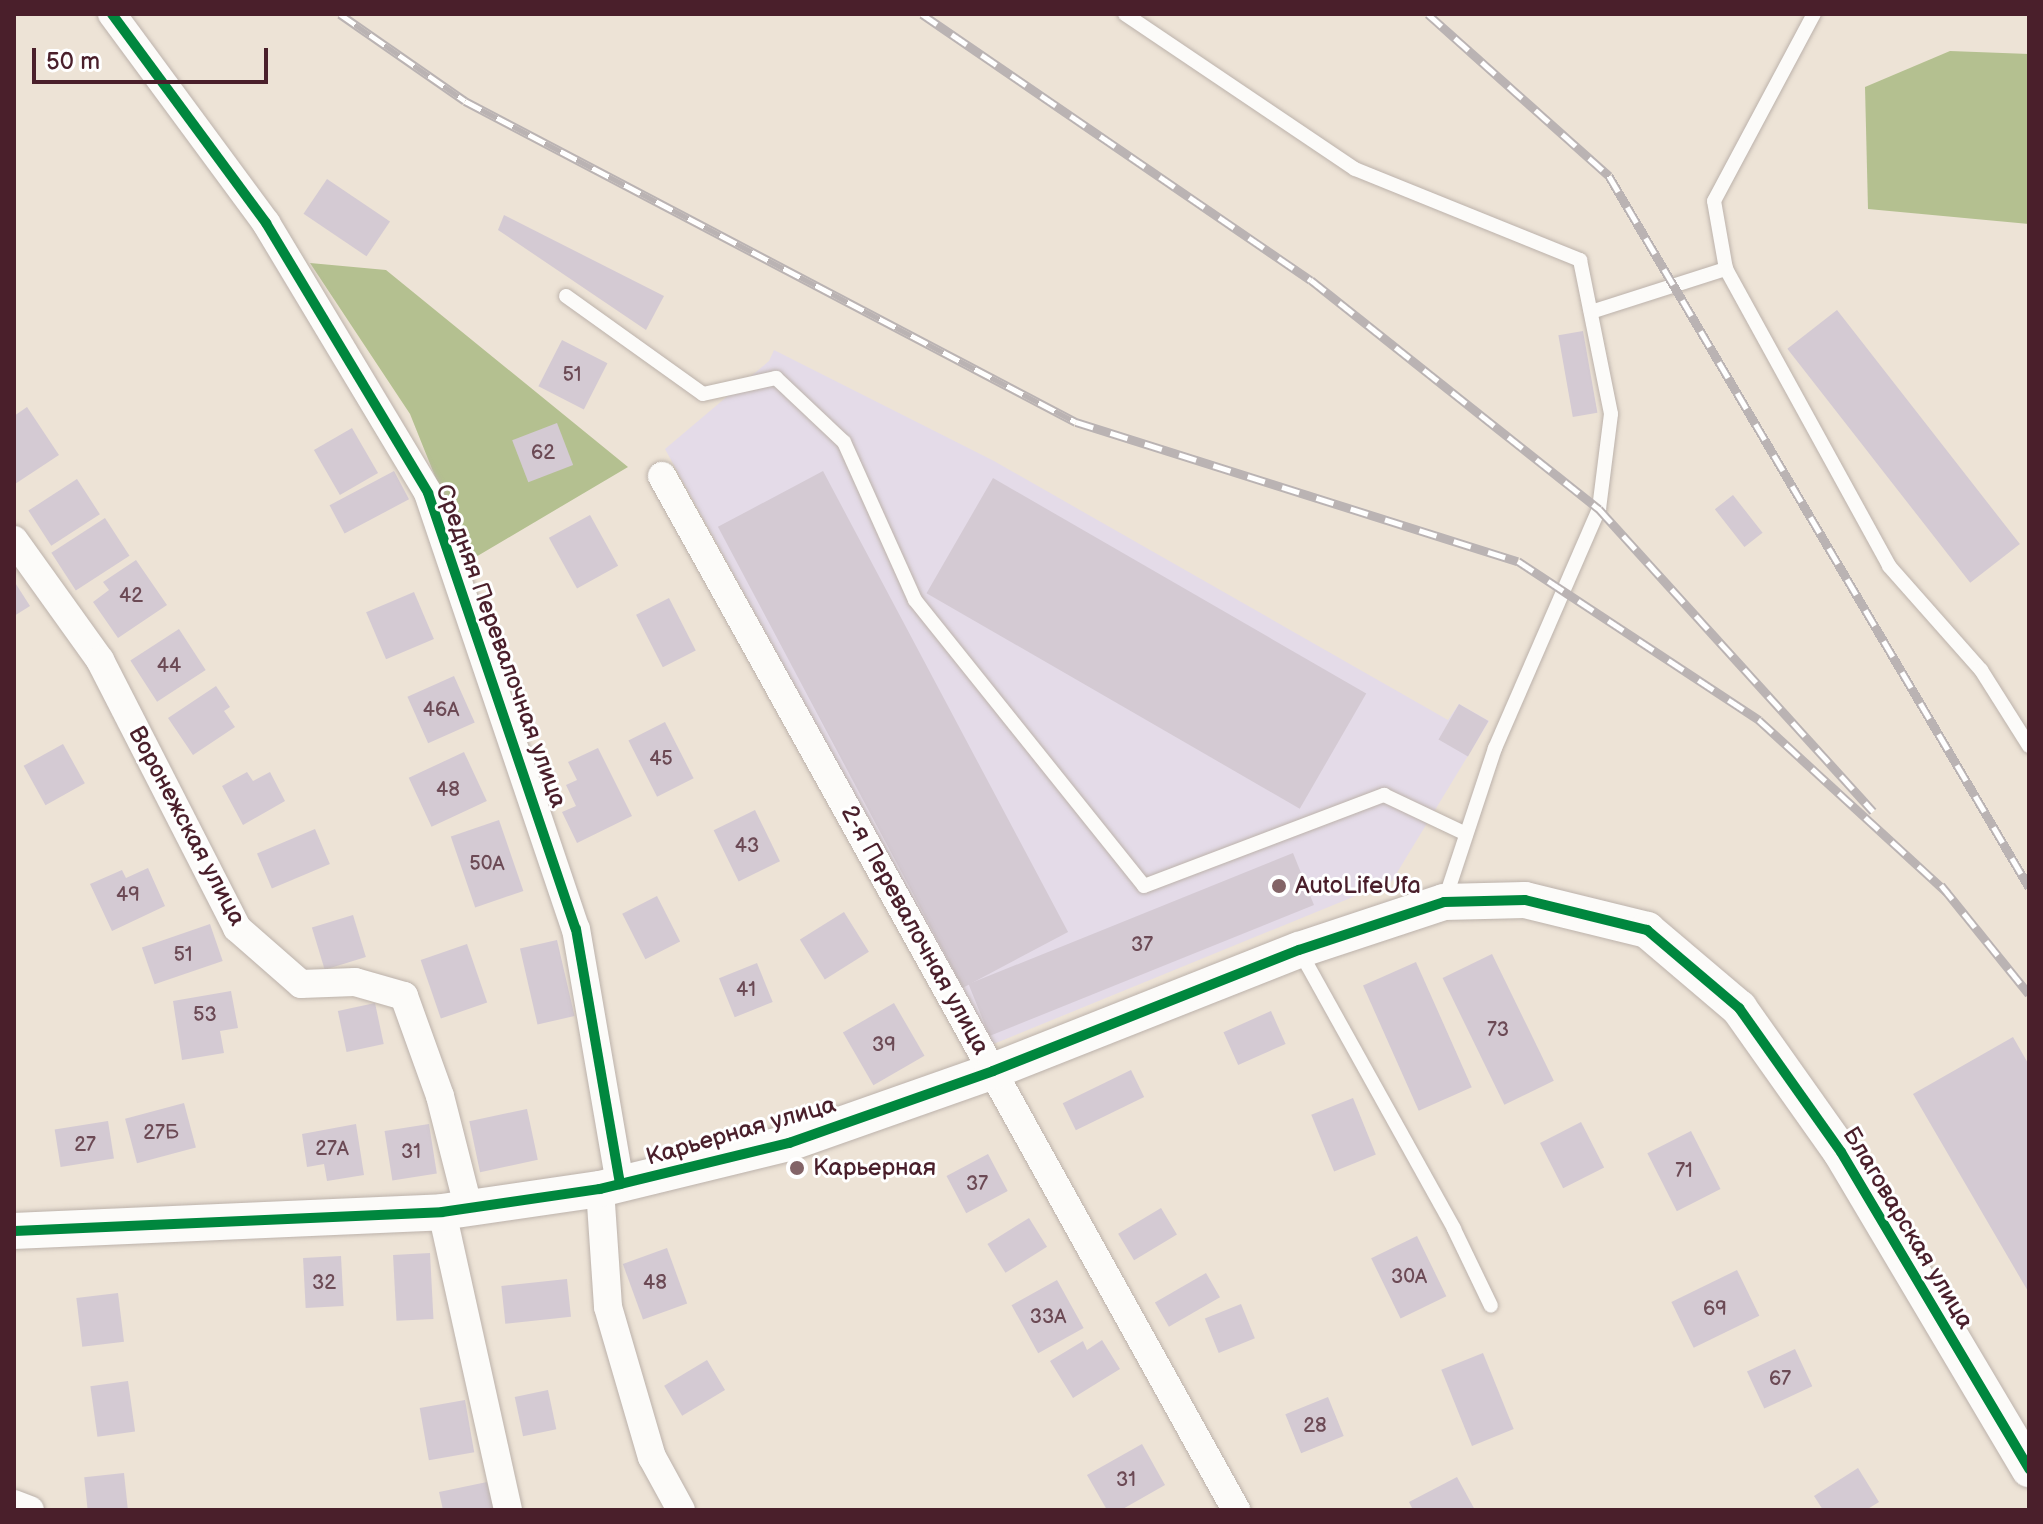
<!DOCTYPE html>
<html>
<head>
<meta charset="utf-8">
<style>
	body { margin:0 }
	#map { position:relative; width:2043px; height:1524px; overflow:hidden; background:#ede3d6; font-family:"Balsamiq Sans",sans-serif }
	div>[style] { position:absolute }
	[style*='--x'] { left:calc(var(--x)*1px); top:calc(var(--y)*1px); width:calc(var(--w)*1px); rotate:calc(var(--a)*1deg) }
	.built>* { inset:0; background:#e4dbe8 }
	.forest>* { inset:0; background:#b4c090 }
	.building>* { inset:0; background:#d4cad3; transform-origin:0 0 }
	.roads { filter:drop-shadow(0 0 2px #bcb2ab) drop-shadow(0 0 2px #bcb2ab) }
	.service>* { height:14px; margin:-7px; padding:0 7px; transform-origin:7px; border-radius:7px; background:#fcfbf9 }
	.minor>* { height:28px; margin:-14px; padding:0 14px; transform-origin:14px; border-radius:14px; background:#fcfbf9 }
	.tertiary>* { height:36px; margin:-18px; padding:0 18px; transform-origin:18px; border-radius:18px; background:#fcfbf9 }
	.rail>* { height:9px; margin-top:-4.5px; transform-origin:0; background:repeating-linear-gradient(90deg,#fff 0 18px,#bab3b3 0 36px); box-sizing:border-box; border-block:2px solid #bab3b3 }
	.cycleway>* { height:10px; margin:-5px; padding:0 5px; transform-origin:5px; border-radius:5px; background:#00873e }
	.dots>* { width:22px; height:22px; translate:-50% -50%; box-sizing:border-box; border:4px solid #fff; border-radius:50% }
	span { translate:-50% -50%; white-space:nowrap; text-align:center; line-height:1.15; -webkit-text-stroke:6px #fff; paint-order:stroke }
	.number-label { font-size:20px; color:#6c4a55 }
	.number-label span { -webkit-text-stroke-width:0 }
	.street-label { font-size:24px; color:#4a1f2b }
	.poi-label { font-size:24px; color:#4a1f2b }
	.left { translate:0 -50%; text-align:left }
	.frame { position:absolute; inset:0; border:16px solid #4a1f2b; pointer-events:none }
	.scale { position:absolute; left:32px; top:48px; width:236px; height:36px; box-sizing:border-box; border:4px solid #4a1f2b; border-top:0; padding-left:10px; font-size:24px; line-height:28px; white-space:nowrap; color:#4a1f2b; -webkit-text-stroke:6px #fff; paint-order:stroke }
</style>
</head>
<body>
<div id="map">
	<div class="built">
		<div style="clip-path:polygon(774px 350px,994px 461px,1448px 720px,1459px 704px,1489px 721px,1392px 881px,991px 1045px,665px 449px,769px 361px)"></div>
	</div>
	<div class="forest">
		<div style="clip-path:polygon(1950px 51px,2029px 54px,2029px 224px,1868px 209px,1865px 87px)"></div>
		<div style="clip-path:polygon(310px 263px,386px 270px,628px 467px,469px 561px,410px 414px)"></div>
	</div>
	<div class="building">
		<div style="left:327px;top:179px;width:76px;height:42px;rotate:34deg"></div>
		<div style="clip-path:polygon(504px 215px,664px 296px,646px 330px,498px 230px)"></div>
		<div style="left:1837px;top:310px;width:297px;height:63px;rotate:52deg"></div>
		<div style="left:1583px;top:331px;width:83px;height:25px;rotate:80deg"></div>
		<div style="left:562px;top:340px;width:51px;height:52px;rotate:27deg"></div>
		<div style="clip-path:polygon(27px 407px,59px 455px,15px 484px,14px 416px)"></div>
		<div style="left:557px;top:423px;width:45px;height:48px;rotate:69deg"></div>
		<div style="left:352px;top:428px;width:52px;height:44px;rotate:60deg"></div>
		<div style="left:394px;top:471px;width:32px;height:73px;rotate:62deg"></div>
		<div style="left:823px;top:471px;width:522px;height:119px;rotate:62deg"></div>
		<div style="left:993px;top:478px;width:431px;height:133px;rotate:30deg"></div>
		<div style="left:77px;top:479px;width:42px;height:58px;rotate:57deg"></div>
		<div style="left:1733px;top:495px;width:48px;height:23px;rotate:52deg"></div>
		<div style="left:590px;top:515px;width:58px;height:47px;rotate:61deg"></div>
		<div style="left:105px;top:518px;width:45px;height:64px;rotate:57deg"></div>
		<div style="clip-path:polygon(136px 560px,167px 605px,118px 638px,93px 602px,109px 590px,103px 582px)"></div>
		<div style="clip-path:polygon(14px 581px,30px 606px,14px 616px)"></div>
		<div style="left:414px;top:592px;width:51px;height:52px;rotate:67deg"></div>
		<div style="left:669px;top:598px;width:59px;height:37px;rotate:63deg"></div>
		<div style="left:179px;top:629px;width:49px;height:58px;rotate:57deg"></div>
		<div style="left:454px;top:676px;width:51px;height:51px;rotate:66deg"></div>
		<div style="clip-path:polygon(216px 686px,230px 707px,224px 711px,235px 727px,193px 755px,168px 718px)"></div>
		<div style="left:1459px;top:704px;width:34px;height:41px;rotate:30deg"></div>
		<div style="left:665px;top:722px;width:63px;height:41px;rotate:63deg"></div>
		<div style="left:63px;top:744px;width:45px;height:45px;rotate:61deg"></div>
		<div style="clip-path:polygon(598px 748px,632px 816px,577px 843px,562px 812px,576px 806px,566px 785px,577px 780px,568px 762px)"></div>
		<div style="left:464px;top:752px;width:54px;height:61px;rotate:65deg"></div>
		<div style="clip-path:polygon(247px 772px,253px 781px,270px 772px,285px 801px,243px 825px,222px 786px)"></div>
		<div style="left:755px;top:810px;width:57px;height:46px;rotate:64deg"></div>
		<div style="left:499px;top:820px;width:75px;height:51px;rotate:71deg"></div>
		<div style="left:315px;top:829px;width:38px;height:63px;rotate:67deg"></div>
		<div style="left:1293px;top:853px;width:56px;height:350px;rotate:68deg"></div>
		<div style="clip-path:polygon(148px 868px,165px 906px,112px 931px,90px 884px,122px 870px,126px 878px)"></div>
		<div style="left:657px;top:896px;width:51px;height:39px;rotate:63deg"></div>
		<div style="left:844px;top:912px;width:47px;height:52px;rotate:58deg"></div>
		<div style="left:353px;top:915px;width:44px;height:43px;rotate:73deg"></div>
		<div style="left:210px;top:924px;width:39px;height:72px;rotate:71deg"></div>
		<div style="left:557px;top:940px;width:78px;height:38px;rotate:77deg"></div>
		<div style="left:467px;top:944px;width:62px;height:49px;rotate:71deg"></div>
		<div style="left:1492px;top:954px;width:141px;height:55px;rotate:64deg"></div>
		<div style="left:1416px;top:962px;width:137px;height:58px;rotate:66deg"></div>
		<div style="left:757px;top:963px;width:42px;height:41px;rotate:68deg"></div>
		<div style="clip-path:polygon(231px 991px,238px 1028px,220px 1031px,224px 1053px,182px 1060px,173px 1001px)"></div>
		<div style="left:375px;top:1003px;width:42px;height:38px;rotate:78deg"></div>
		<div style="left:894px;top:1003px;width:61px;height:59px;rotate:60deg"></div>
		<div style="left:1271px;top:1011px;width:36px;height:52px;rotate:66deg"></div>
		<div style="clip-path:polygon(2013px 1037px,2029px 1065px,2029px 1293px,1913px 1094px)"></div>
		<div style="left:1131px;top:1070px;width:30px;height:76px;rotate:64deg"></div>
		<div style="left:1353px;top:1098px;width:61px;height:45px;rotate:68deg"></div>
		<div style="left:184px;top:1103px;width:46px;height:61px;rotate:75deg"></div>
		<div style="left:527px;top:1109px;width:52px;height:59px;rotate:78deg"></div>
		<div style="left:108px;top:1121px;width:38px;height:54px;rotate:81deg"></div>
		<div style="left:1581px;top:1122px;width:51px;height:46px;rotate:63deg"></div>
		<div style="clip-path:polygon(356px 1124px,364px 1175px,327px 1181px,324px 1164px,307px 1167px,302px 1134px)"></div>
		<div style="left:429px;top:1124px;width:50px;height:45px;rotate:81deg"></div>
		<div style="left:1691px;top:1131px;width:65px;height:49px;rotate:63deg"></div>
		<div style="left:988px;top:1154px;width:42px;height:47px;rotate:62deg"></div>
		<div style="left:1161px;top:1208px;width:31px;height:50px;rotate:59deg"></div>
		<div style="left:1029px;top:1218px;width:34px;height:49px;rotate:58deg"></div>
		<div style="left:1417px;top:1236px;width:67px;height:51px;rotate:64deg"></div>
		<div style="left:667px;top:1248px;width:59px;height:47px;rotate:70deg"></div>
		<div style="left:430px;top:1253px;width:66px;height:37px;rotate:87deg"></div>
		<div style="left:341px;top:1256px;width:50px;height:38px;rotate:87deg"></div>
		<div style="left:1737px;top:1270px;width:51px;height:73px;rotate:64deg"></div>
		<div style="left:1206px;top:1273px;width:28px;height:59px;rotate:60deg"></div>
		<div style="left:567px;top:1279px;width:38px;height:66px;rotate:84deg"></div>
		<div style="left:1057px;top:1280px;width:55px;height:52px;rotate:61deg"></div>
		<div style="left:118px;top:1293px;width:49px;height:42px;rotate:83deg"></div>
		<div style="left:1241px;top:1304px;width:37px;height:39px;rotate:68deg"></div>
		<div style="clip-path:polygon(1102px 1340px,1120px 1369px,1073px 1398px,1050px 1361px,1083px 1341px,1087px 1350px)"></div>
		<div style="left:1795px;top:1349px;width:41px;height:53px;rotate:65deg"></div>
		<div style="left:1483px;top:1353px;width:82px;height:45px;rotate:68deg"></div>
		<div style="left:707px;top:1360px;width:35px;height:50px;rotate:59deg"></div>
		<div style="left:128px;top:1381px;width:51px;height:38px;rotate:82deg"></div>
		<div style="left:548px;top:1390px;width:40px;height:34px;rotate:78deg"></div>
		<div style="left:1328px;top:1397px;width:42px;height:46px;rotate:68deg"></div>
		<div style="left:465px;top:1400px;width:53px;height:46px;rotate:80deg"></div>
		<div style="clip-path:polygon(1142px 1444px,1165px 1485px,1121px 1510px,1107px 1510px,1087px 1475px)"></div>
		<div style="clip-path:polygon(1858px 1468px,1879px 1502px,1866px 1510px,1823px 1510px,1814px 1496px)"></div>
		<div style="left:124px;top:1473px;width:37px;height:40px;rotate:84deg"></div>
		<div style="clip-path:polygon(1457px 1477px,1475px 1510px,1413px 1510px,1409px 1502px)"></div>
		<div style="clip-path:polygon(487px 1482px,494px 1510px,443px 1510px,439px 1492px)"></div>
	</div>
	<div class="roads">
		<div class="service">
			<div style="--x:1125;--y:14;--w:277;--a:34"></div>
			<div style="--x:1355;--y:169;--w:243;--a:22"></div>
			<div style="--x:1580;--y:260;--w:157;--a:78.6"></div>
			<div style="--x:1611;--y:414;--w:96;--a:97.2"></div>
			<div style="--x:1599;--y:509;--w:261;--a:113.5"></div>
			<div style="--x:1495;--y:748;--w:162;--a:108.3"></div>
			<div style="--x:1726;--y:269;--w:69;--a:-100"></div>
			<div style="--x:1714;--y:201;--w:212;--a:-61.9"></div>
			<div style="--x:566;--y:296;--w:168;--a:35.6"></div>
			<div style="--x:703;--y:394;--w:75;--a:-12.4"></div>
			<div style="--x:776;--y:378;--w:93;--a:43.3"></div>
			<div style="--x:844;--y:442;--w:173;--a:65.8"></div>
			<div style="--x:915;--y:600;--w:366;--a:51.3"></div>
			<div style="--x:1144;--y:886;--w:257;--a:-20.8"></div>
			<div style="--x:1384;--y:795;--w:91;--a:25.4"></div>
			<div style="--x:1591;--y:312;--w:142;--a:-17.7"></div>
			<div style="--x:1726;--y:269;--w:339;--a:61.2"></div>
			<div style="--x:1889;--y:566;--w:139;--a:48.5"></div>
			<div style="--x:1981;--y:670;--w:90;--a:57.7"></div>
			<div style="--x:1299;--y:950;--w:319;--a:60.9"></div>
			<div style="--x:1454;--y:1229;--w:85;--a:64.3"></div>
		</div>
		<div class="minor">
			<div style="--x:112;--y:14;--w:260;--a:53.6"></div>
			<div style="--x:266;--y:223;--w:315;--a:59"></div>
			<div style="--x:428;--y:493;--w:460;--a:71.3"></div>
			<div style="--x:576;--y:929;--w:259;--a:80.2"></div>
			<div style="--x:662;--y:476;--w:1183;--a:60.96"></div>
			<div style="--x:14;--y:540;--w:148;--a:54.4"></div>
			<div style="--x:100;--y:660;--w:301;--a:62.9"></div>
			<div style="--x:237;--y:928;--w:85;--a:41.2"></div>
			<div style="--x:301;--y:984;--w:54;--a:-2.1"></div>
			<div style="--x:355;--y:982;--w:51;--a:15.9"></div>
			<div style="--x:404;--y:996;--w:106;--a:70.2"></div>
			<div style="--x:440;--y:1096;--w:118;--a:75.7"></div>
			<div style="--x:600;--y:1189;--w:118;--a:86.1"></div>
			<div style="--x:608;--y:1307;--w:156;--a:73.7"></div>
			<div style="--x:652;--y:1457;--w:60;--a:61.3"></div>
			<div style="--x:442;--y:1212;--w:305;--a:77.5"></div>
			<div style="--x:14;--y:1504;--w:17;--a:21"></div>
		</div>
		<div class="tertiary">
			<div style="--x:14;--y:1231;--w:428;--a:-2.5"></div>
			<div style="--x:442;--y:1212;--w:160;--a:-8.3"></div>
			<div style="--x:600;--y:1189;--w:195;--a:-13.7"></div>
			<div style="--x:789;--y:1143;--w:216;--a:-19.4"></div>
			<div style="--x:993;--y:1071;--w:329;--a:-21.6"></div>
			<div style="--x:1299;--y:950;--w:153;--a:-18.3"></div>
			<div style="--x:1444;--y:902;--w:81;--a:-1.4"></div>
			<div style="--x:1525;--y:900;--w:126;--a:13.8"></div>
			<div style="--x:1647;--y:930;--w:121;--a:40.3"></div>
			<div style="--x:1739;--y:1008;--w:176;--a:54.7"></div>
			<div style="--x:1841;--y:1152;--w:369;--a:59.3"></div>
		</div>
	</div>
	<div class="rail">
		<div style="--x:340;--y:14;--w:152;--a:34.8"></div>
		<div style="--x:465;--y:101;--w:690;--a:27.72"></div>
		<div style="--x:1076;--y:422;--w:463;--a:17.5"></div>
		<div style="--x:1518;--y:561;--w:289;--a:33.4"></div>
		<div style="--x:1759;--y:720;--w:256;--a:42.5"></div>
		<div style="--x:922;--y:14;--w:471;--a:34.4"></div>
		<div style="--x:1311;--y:280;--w:368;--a:38.5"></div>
		<div style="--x:1599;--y:509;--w:408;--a:47.8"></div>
		<div style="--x:1428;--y:14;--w:243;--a:41.8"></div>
		<div style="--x:1609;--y:176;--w:826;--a:59.43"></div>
		<div style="--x:1941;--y:885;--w:140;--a:51.1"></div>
	</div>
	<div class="cycleway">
		<div style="--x:112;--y:14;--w:260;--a:53.6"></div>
		<div style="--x:266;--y:223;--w:315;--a:59"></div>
		<div style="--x:428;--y:493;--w:460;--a:71.3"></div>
		<div style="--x:576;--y:929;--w:259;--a:80.2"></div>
		<div style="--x:14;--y:1231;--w:428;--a:-2.5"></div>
		<div style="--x:442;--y:1212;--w:160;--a:-8.3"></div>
		<div style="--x:600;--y:1189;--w:195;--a:-13.7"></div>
		<div style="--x:789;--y:1143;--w:216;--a:-19.4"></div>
		<div style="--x:993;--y:1071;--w:329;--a:-21.6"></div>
		<div style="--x:1299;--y:950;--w:153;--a:-18.3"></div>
		<div style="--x:1444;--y:902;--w:81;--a:-1.4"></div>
		<div style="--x:1525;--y:900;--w:126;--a:13.8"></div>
		<div style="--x:1647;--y:930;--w:121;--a:40.3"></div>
		<div style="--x:1739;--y:1008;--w:176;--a:54.7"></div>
		<div style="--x:1841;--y:1152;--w:369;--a:59.3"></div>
	</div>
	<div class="dots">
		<div style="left:1279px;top:886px;background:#836467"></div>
		<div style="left:797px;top:1168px;background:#836467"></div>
	</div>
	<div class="number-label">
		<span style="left:572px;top:375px">51</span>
		<span style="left:543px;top:453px">62</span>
		<span style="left:131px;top:596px">42</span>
		<span style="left:169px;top:666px">44</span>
		<span style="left:441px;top:710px">46А</span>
		<span style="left:661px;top:759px">45</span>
		<span style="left:448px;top:790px">48</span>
		<span style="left:747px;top:846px">43</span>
		<span style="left:487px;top:864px">50А</span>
		<span style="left:128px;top:895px">49</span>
		<span style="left:1142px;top:945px">37</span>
		<span style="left:183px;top:955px">51</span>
		<span style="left:746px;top:990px">41</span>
		<span style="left:205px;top:1015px">53</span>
		<span style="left:1498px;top:1030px">73</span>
		<span style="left:884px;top:1045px">39</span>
		<span style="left:161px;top:1133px">27Б</span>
		<span style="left:85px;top:1145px">27</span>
		<span style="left:332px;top:1149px">27А</span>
		<span style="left:411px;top:1152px">31</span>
		<span style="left:1684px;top:1171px">71</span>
		<span style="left:977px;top:1184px">37</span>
		<span style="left:1409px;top:1277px">30А</span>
		<span style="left:324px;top:1283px">32</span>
		<span style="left:655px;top:1283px">48</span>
		<span style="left:1715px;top:1309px">69</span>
		<span style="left:1048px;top:1317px">33А</span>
		<span style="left:1780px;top:1379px">67</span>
		<span style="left:1315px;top:1426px">28</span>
		<span style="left:1126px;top:1480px">31</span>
	</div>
	<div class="street-label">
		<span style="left:501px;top:646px;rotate:70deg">Средняя Перевалочная улица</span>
		<span style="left:187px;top:826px;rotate:62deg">Воронежская улица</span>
		<span style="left:915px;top:930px;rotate:61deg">2-я Перевалочная улица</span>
		<span style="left:741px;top:1131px;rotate:-16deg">Карьерная улица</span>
		<span style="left:1908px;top:1228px;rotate:59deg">Благоварская улица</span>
	</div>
	<div class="poi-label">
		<span class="left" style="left:1295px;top:886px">AutoLifeUfa</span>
		<span class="left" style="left:813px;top:1168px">Карьерная</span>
	</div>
	<div class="frame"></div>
	<div class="scale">50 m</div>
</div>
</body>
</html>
